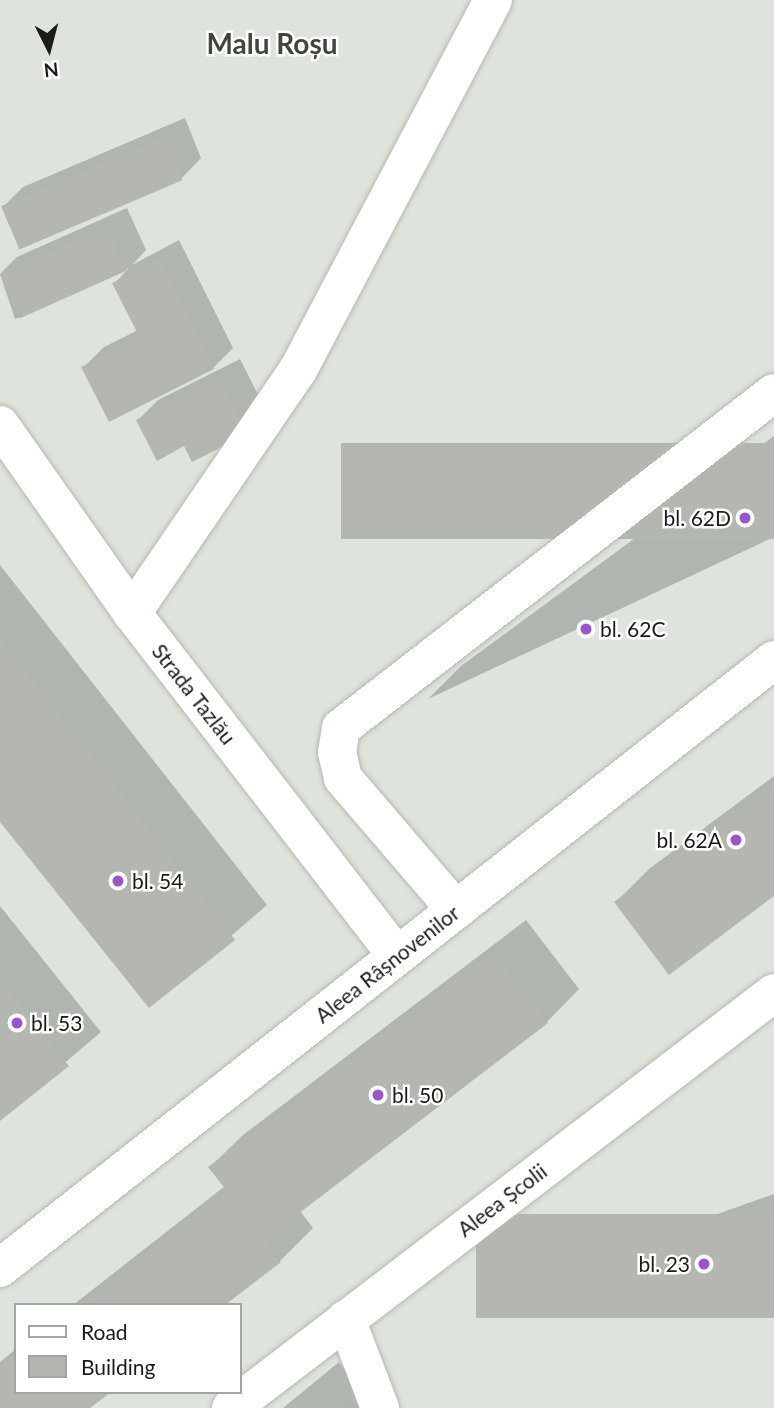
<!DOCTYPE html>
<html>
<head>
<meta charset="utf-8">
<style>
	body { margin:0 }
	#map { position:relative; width:774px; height:1408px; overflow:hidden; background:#dee3db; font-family:Lato,sans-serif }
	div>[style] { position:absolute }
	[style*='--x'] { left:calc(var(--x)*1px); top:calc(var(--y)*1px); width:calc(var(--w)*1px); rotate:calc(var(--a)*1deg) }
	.shadow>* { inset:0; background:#0003 }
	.building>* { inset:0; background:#b3b7af; transform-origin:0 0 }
	.roads { filter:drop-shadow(0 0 2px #b5b9b1) drop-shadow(0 0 2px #b5b9b1) }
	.minor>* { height:38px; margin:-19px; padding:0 19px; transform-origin:19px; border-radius:19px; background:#fff }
	.dots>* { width:19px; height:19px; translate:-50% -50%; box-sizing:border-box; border:4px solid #fff; border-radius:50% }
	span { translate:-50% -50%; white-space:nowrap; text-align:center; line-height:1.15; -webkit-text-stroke:5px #fff; paint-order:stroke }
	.poi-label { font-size:21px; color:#1b1c19 }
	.right { translate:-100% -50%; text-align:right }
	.left { translate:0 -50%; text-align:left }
	.street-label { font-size:21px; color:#1b1c19 }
	.district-label { font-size:28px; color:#42453e; font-weight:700 }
	.legend { position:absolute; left:14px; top:1303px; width:228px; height:91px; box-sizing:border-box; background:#fff; border:2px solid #a4a4a3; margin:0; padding:9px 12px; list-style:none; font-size:21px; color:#1b1c19 }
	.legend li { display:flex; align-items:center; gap:14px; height:35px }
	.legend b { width:35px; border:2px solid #a4a4a3 }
	.north { position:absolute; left:14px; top:14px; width:70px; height:70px; -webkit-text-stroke:5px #fff; paint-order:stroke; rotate:174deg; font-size:19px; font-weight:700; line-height:28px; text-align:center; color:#1b1c19 }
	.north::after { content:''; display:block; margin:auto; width:24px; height:32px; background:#1b1c19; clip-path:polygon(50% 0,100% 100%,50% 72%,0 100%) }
</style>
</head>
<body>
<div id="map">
	<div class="shadow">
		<div style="clip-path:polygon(185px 118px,201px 158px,181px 179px,3px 207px,23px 187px)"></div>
		<div style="clip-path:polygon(127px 208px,146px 250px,132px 265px,179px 240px,233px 348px,213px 368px,84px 367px,104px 347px,138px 330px,114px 284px,129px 268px,15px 319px,0 274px,17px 257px)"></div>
		<div style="clip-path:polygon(240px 359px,267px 412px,185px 444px,138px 420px,158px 400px)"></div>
		<div style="clip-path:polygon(774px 436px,774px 537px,428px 699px,461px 666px)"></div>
		<div style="clip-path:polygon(0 565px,267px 905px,149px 1006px,0 819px)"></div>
		<div style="clip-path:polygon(774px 776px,774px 894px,616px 902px,649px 869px)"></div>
		<div style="clip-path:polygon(0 906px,101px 1032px,0 1118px)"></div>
		<div style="clip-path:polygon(526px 920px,579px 989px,547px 1022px,300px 1211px,313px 1228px,280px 1261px,222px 1305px,73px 1305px,225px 1186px,210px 1167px,243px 1135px)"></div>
		<div style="clip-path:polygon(774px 1194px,774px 1317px,495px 1314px,528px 1281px)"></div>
		<div style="clip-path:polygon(16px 1349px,16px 1392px,87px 1408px,0 1408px,0 1362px)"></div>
		<div style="clip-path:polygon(339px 1362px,376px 1408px,283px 1408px)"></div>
	</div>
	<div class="building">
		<div style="left:164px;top:137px;width:47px;height:177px;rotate:67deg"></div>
		<div style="left:107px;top:227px;width:48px;height:117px;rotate:66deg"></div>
		<div style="clip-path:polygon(159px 259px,214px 369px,109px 422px,81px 367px,140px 338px,112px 283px)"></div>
		<div style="clip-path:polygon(219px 378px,248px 434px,192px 462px,184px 446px,157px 461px,136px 420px)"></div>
		<div style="left:774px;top:443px;width:96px;height:433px;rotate:90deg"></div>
		<div style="clip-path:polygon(0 639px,235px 940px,149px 1008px,0 822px)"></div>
		<div style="clip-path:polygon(774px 783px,774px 896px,669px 975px,614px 902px)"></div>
		<div style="clip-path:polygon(492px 952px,548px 1023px,264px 1240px,281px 1262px,225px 1305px,80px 1305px,227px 1191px,208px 1167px)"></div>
		<div style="clip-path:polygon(0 980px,69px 1066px,0 1121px)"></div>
		<div style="left:774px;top:1214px;width:104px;height:298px;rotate:90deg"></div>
		<div style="clip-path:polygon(16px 1355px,16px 1392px,111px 1392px,90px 1408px,0 1408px,0 1367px)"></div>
		<div style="clip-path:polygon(305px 1394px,317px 1408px,288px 1408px)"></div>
	</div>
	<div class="roads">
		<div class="minor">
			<div style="--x:0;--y:425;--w:230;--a:54.9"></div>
			<div style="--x:132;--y:613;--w:433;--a:52.3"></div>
			<div style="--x:132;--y:613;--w:294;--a:-55.7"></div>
			<div style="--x:298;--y:370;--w:418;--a:-62.2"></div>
			<div style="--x:456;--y:910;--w:174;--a:-130.6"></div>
			<div style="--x:343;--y:778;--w:26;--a:-103"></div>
			<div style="--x:337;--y:753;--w:25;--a:-81"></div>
			<div style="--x:341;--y:728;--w:547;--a:-37.73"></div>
			<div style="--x:0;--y:1268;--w:984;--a:-38.15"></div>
			<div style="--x:346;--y:1319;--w:95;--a:69.1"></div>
			<div style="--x:231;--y:1408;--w:683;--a:-37.39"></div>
		</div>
	</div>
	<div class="dots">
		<div style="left:745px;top:518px;background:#9a55ca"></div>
		<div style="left:586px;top:629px;background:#9a55ca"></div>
		<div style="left:736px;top:840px;background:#9a55ca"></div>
		<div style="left:118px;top:881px;background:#9a55ca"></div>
		<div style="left:17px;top:1023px;background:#9a55ca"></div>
		<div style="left:378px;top:1095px;background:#9a55ca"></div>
		<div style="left:704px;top:1264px;background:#9a55ca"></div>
	</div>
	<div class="poi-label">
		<span class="right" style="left:731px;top:518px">bl. 62D</span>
		<span class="left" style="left:600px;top:629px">bl. 62C</span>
		<span class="right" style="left:722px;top:840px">bl. 62A</span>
		<span class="left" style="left:132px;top:881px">bl. 54</span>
		<span class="left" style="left:31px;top:1023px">bl. 53</span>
		<span class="left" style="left:392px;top:1095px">bl. 50</span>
		<span class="right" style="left:690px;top:1264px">bl. 23</span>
	</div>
	<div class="street-label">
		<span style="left:194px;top:694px;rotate:52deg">Strada Tazlău</span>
		<span style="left:387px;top:964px;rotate:-38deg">Aleea Râșnovenilor</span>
		<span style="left:502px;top:1200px;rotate:-37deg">Aleea Școlii</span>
	</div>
	<div class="district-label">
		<span style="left:272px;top:43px">Malu Roșu</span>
	</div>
	<ul class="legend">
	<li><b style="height:9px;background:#fff"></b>Road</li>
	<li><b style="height:19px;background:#b3b7af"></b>Building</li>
	</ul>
	<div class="north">N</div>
</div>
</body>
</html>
